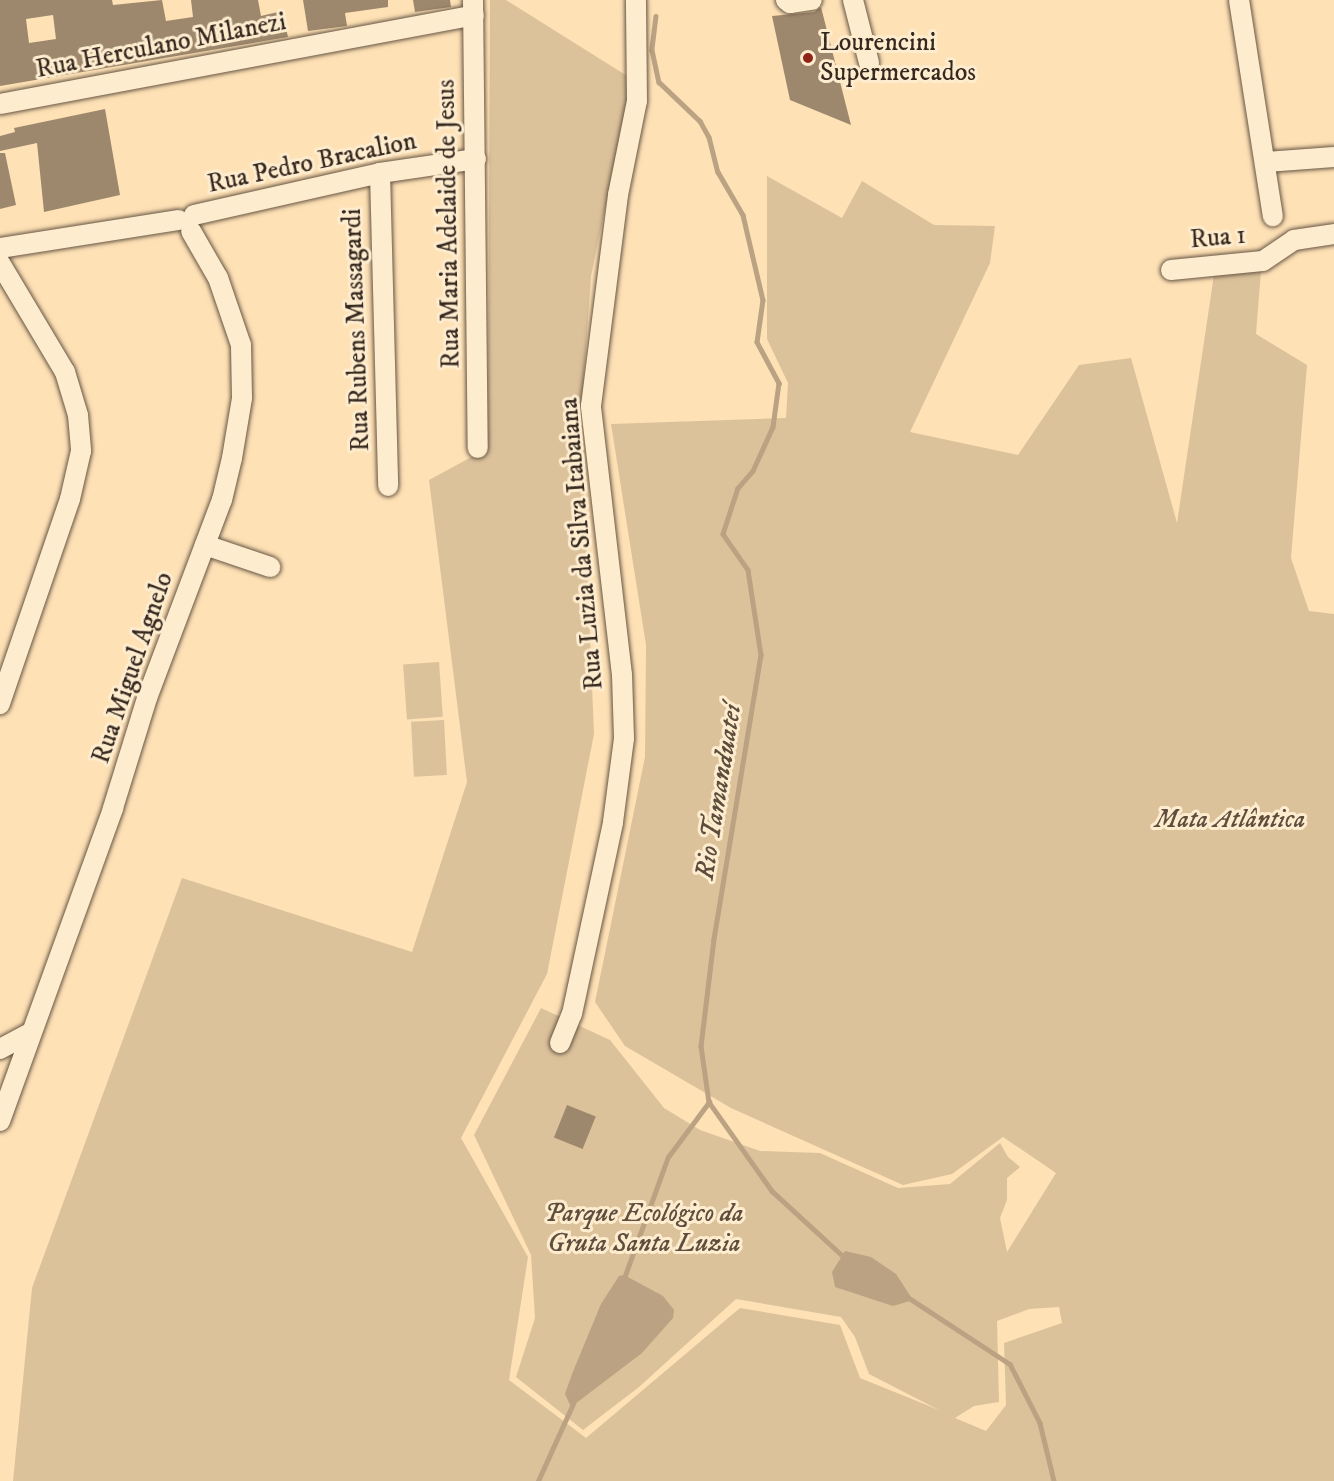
<!DOCTYPE html>
<html>
<head>
<meta charset="utf-8">
<style>
	body { margin:0 }
	#map { position:relative; width:1334px; height:1481px; overflow:hidden; background:#fee1b5; font-family:"IM FELL DW Pica",serif }
	div>[style] { position:absolute }
	[style*='--x'] { left:calc(var(--x)*1px); top:calc(var(--y)*1px); width:calc(var(--w)*1px); rotate:calc(var(--a)*1deg) }
	.green>* { inset:0; background:#dcc29b; transform-origin:0 0 }
	.water>* { inset:0; background:#baa282 }
	.stream>* { height:4.5px; margin:-2.25px; padding:0 2.25px; transform-origin:2.25px; border-radius:2.25px; background:#baa282 }
	.building>* { inset:0; background:#9e886d; transform-origin:0 0 }
	.roads { filter:drop-shadow(0 0 2px #675644) drop-shadow(0 0 2px #675644) }
	.minor>* { height:20px; margin:-10px; padding:0 10px; transform-origin:10px; border-radius:10px; background:#feeccf }
	.dots>* { width:16px; height:16px; translate:-50% -50%; box-sizing:border-box; border:3px solid #feeccf; border-radius:50% }
	span { translate:-50% -50%; white-space:nowrap; text-align:center; line-height:1.15; -webkit-text-stroke:6px #feeccf; paint-order:stroke }
	.poi-label { font-size:26px; color:#35281e }
	.left { translate:0 -50%; text-align:left }
	.street-label { font-size:26px; color:#35281e }
	.park-label { font-size:26px; color:#5f4e3d; font-style:italic }
	.water-label { font-size:27px; color:#5d4d3c; font-style:italic }
</style>
</head>
<body>
<div id="map">
	<div class="green">
		<div style="clip-path:polygon(evenodd,490px 0,506px 0,632px 79px,591px 276px,581px 416px,594px 734px,547px 974px,461px 1138px,528px 1257px,509px 1380px,586px 1438px,740px 1308px,840px 1325px,860px 1378px,939px 1410px,869px 1374px,855px 1337px,841px 1317px,736px 1299px,639px 1387px,583px 1430px,516px 1377px,535px 1318px,531px 1255px,474px 1135px,541px 1008px,610px 1040px,664px 1108px,700px 1130px,760px 1151px,820px 1153px,898px 1188px,950px 1184px,1000px 1143px,1008px 1157px,1020px 1167px,1007px 1178px,1007px 1200px,1000px 1218px,1007px 1252px,1056px 1173px,1003px 1137px,952px 1174px,903px 1185px,731px 1108px,625px 1046px,595px 1002px,645px 757px,646px 645px,611px 424px,786px 418px,788px 383px,767px 339px,767px 176px,842px 218px,862px 181px,934px 225px,995px 226px,990px 263px,910px 432px,1018px 455px,1079px 365px,1131px 358px,1177px 523px,1215px 268px,1261px 271px,1256px 334px,1307px 365px,1291px 558px,1309px 611px,1334px 614px,1334px 1481px,13px 1481px,32px 1288px,182px 878px,412px 952px,467px 782px,429px 480px,488px 448px,490px 0,1059px 1307px,1062px 1323px,1004px 1343px,1006px 1405px,986px 1431px,955px 1418px,974px 1406px,999px 1402px,997px 1321px,1029px 1309px,1059px 1307px)"></div>
		<div style="left:439px;top:662px;width:55px;height:36px;rotate:86deg"></div>
		<div style="left:444px;top:720px;width:55px;height:33px;rotate:87deg"></div>
	</div>
	<div class="water">
		<div style="clip-path:polygon(845px 1251px,871px 1257px,896px 1274px,913px 1300px,893px 1306px,835px 1287px,832px 1272px)"></div>
		<div style="clip-path:polygon(624px 1275px,663px 1296px,674px 1310px,673px 1318px,642px 1353px,571px 1407px,565px 1394px,572px 1374px,601px 1304px,619px 1276px)"></div>
	</div>
	<div class="stream">
		<div style="--x:656;--y:16;--w:34;--a:97"></div>
		<div style="--x:652;--y:50;--w:33;--a:78"></div>
		<div style="--x:659;--y:82;--w:57;--a:43.6"></div>
		<div style="--x:700;--y:121;--w:18;--a:61"></div>
		<div style="--x:709;--y:137;--w:36;--a:76"></div>
		<div style="--x:718;--y:172;--w:50;--a:59.8"></div>
		<div style="--x:743;--y:215;--w:87;--a:76.8"></div>
		<div style="--x:763;--y:300;--w:42;--a:98.1"></div>
		<div style="--x:757;--y:342;--w:47;--a:61.8"></div>
		<div style="--x:779;--y:383;--w:44;--a:97.8"></div>
		<div style="--x:773;--y:427;--w:48;--a:114.4"></div>
		<div style="--x:753;--y:471;--w:23;--a:131"></div>
		<div style="--x:738;--y:488;--w:48;--a:108.1"></div>
		<div style="--x:723;--y:534;--w:44;--a:55.2"></div>
		<div style="--x:748;--y:570;--w:86;--a:81.3"></div>
		<div style="--x:761;--y:655;--w:288;--a:99.4"></div>
		<div style="--x:714;--y:939;--w:108;--a:96.9"></div>
		<div style="--x:701;--y:1046;--w:57;--a:81.9"></div>
		<div style="--x:709;--y:1102;--w:109;--a:54.7"></div>
		<div style="--x:772;--y:1191;--w:98;--a:42.5"></div>
		<div style="--x:623;--y:1281;--w:132;--a:-70.1"></div>
		<div style="--x:668;--y:1157;--w:69;--a:-53.3"></div>
		<div style="--x:909;--y:1298;--w:121;--a:33.2"></div>
		<div style="--x:1010;--y:1364;--w:66;--a:63"></div>
		<div style="--x:1040;--y:1423;--w:60;--a:76.4"></div>
		<div style="--x:538;--y:1481;--w:85;--a:-65.6"></div>
	</div>
	<div class="building">
		<div style="clip-path:polygon(evenodd,0 0,112px 0,113px 5px,162px 0,166px 21px,193px 17px,191px 0,258px 0,261px 16px,282px 11px,288px 37px,0 86px,0 0,53px 15px,56px 39px,29px 43px,26px 19px,53px 15px)"></div>
		<div style="clip-path:polygon(303px 0,388px 0,388px 7px,345px 13px,347px 26px,308px 31px)"></div>
		<div style="clip-path:polygon(413px 0,450px 0,451px 7px,415px 12px)"></div>
		<div style="clip-path:polygon(821px 7px,851px 125px,790px 100px,772px 16px,814px 12px)"></div>
		<div style="clip-path:polygon(105px 109px,120px 195px,44px 212px,37px 143px,0 151px,0 136px,15px 132px,14px 128px)"></div>
		<div style="clip-path:polygon(0 153px,5px 153px,16px 205px,0 209px)"></div>
		<div style="left:567px;top:1105px;width:31px;height:35px;rotate:22deg"></div>
	</div>
	<div class="roads">
		<div class="minor">
			<div style="--x:473;--y:0;--w:448;--a:89.4"></div>
			<div style="--x:786;--y:0;--w:5;--a:37"></div>
			<div style="--x:790;--y:3;--w:22;--a:-8"></div>
			<div style="--x:853;--y:0;--w:65;--a:75.7"></div>
			<div style="--x:1239;--y:0;--w:219;--a:81.1"></div>
			<div style="--x:0;--y:104;--w:482;--a:-10.6"></div>
			<div style="--x:1266;--y:162;--w:68;--a:-4.2"></div>
			<div style="--x:380;--y:173;--w:313;--a:88.5"></div>
			<div style="--x:194;--y:215;--w:191;--a:-12.7"></div>
			<div style="--x:380;--y:173;--w:97;--a:-8.3"></div>
			<div style="--x:0;--y:248;--w:181;--a:-8.9"></div>
			<div style="--x:0;--y:263;--w:127;--a:59.2"></div>
			<div style="--x:65;--y:372;--w:45;--a:73.2"></div>
			<div style="--x:78;--y:415;--w:36;--a:85"></div>
			<div style="--x:81;--y:451;--w:49;--a:102.9"></div>
			<div style="--x:70;--y:499;--w:217;--a:108.9"></div>
			<div style="--x:1171;--y:270;--w:92;--a:-5.6"></div>
			<div style="--x:1263;--y:261;--w:37;--a:-34"></div>
			<div style="--x:1294;--y:240;--w:40;--a:-8.5"></div>
			<div style="--x:205;--y:545;--w:69;--a:18.7"></div>
			<div style="--x:560;--y:1043;--w:31;--a:-68"></div>
			<div style="--x:572;--y:1014;--w:196;--a:-77.9"></div>
			<div style="--x:613;--y:822;--w:85;--a:-82.5"></div>
			<div style="--x:624;--y:738;--w:63;--a:-91.8"></div>
			<div style="--x:622;--y:675;--w:271;--a:-96.6"></div>
			<div style="--x:591;--y:406;--w:213;--a:-82.7"></div>
			<div style="--x:618;--y:195;--w:96;--a:-78.6"></div>
			<div style="--x:637;--y:101;--w:101;--a:-90.6"></div>
			<div style="--x:0;--y:1049;--w:34;--a:-28"></div>
			<div style="--x:0;--y:1121;--w:333;--a:-70.1"></div>
			<div style="--x:113;--y:808;--w:115;--a:-72.8"></div>
			<div style="--x:147;--y:698;--w:212;--a:-69.3"></div>
			<div style="--x:222;--y:500;--w:43;--a:-76.6"></div>
			<div style="--x:232;--y:458;--w:61;--a:-80.5"></div>
			<div style="--x:242;--y:398;--w:53;--a:-91.1"></div>
			<div style="--x:241;--y:345;--w:71;--a:-108.9"></div>
			<div style="--x:218;--y:278;--w:54;--a:-119.9"></div>
		</div>
	</div>
	<div class="dots">
		<div style="left:808px;top:58px;background:#8f2418"></div>
	</div>
	<div class="poi-label">
		<span class="left" style="left:820px;top:58px">Lourencini<br>Supermercados</span>
	</div>
	<div class="street-label">
		<span style="left:161px;top:46px;rotate:-11deg">Rua Herculano Milanezi</span>
		<span style="left:312px;top:163px;rotate:-12deg">Rua Pedro Bracalion</span>
		<span style="left:449px;top:224px;rotate:-91deg">Rua Maria Adelaide de Jesus</span>
		<span style="left:1218px;top:238px;rotate:-5deg">Rua 1</span>
		<span style="left:357px;top:330px;rotate:-92deg">Rua Rubens Massagardi</span>
		<span style="left:582px;top:544px;rotate:-95deg">Rua Luzia da Silva Itabaiana</span>
		<span style="left:133px;top:668px;rotate:-71deg">Rua Miguel Agnelo</span>
	</div>
	<div class="park-label">
		<span style="left:1230px;top:820px">Mata Atlântica</span>
		<span style="left:644px;top:1229px">Parque Ecológico da<br>Gruta Santa Luzia</span>
	</div>
	<div class="water-label">
		<span style="left:719px;top:792px;rotate:-81deg">Rio Tamanduateí</span>
	</div>
</div>
</body>
</html>
